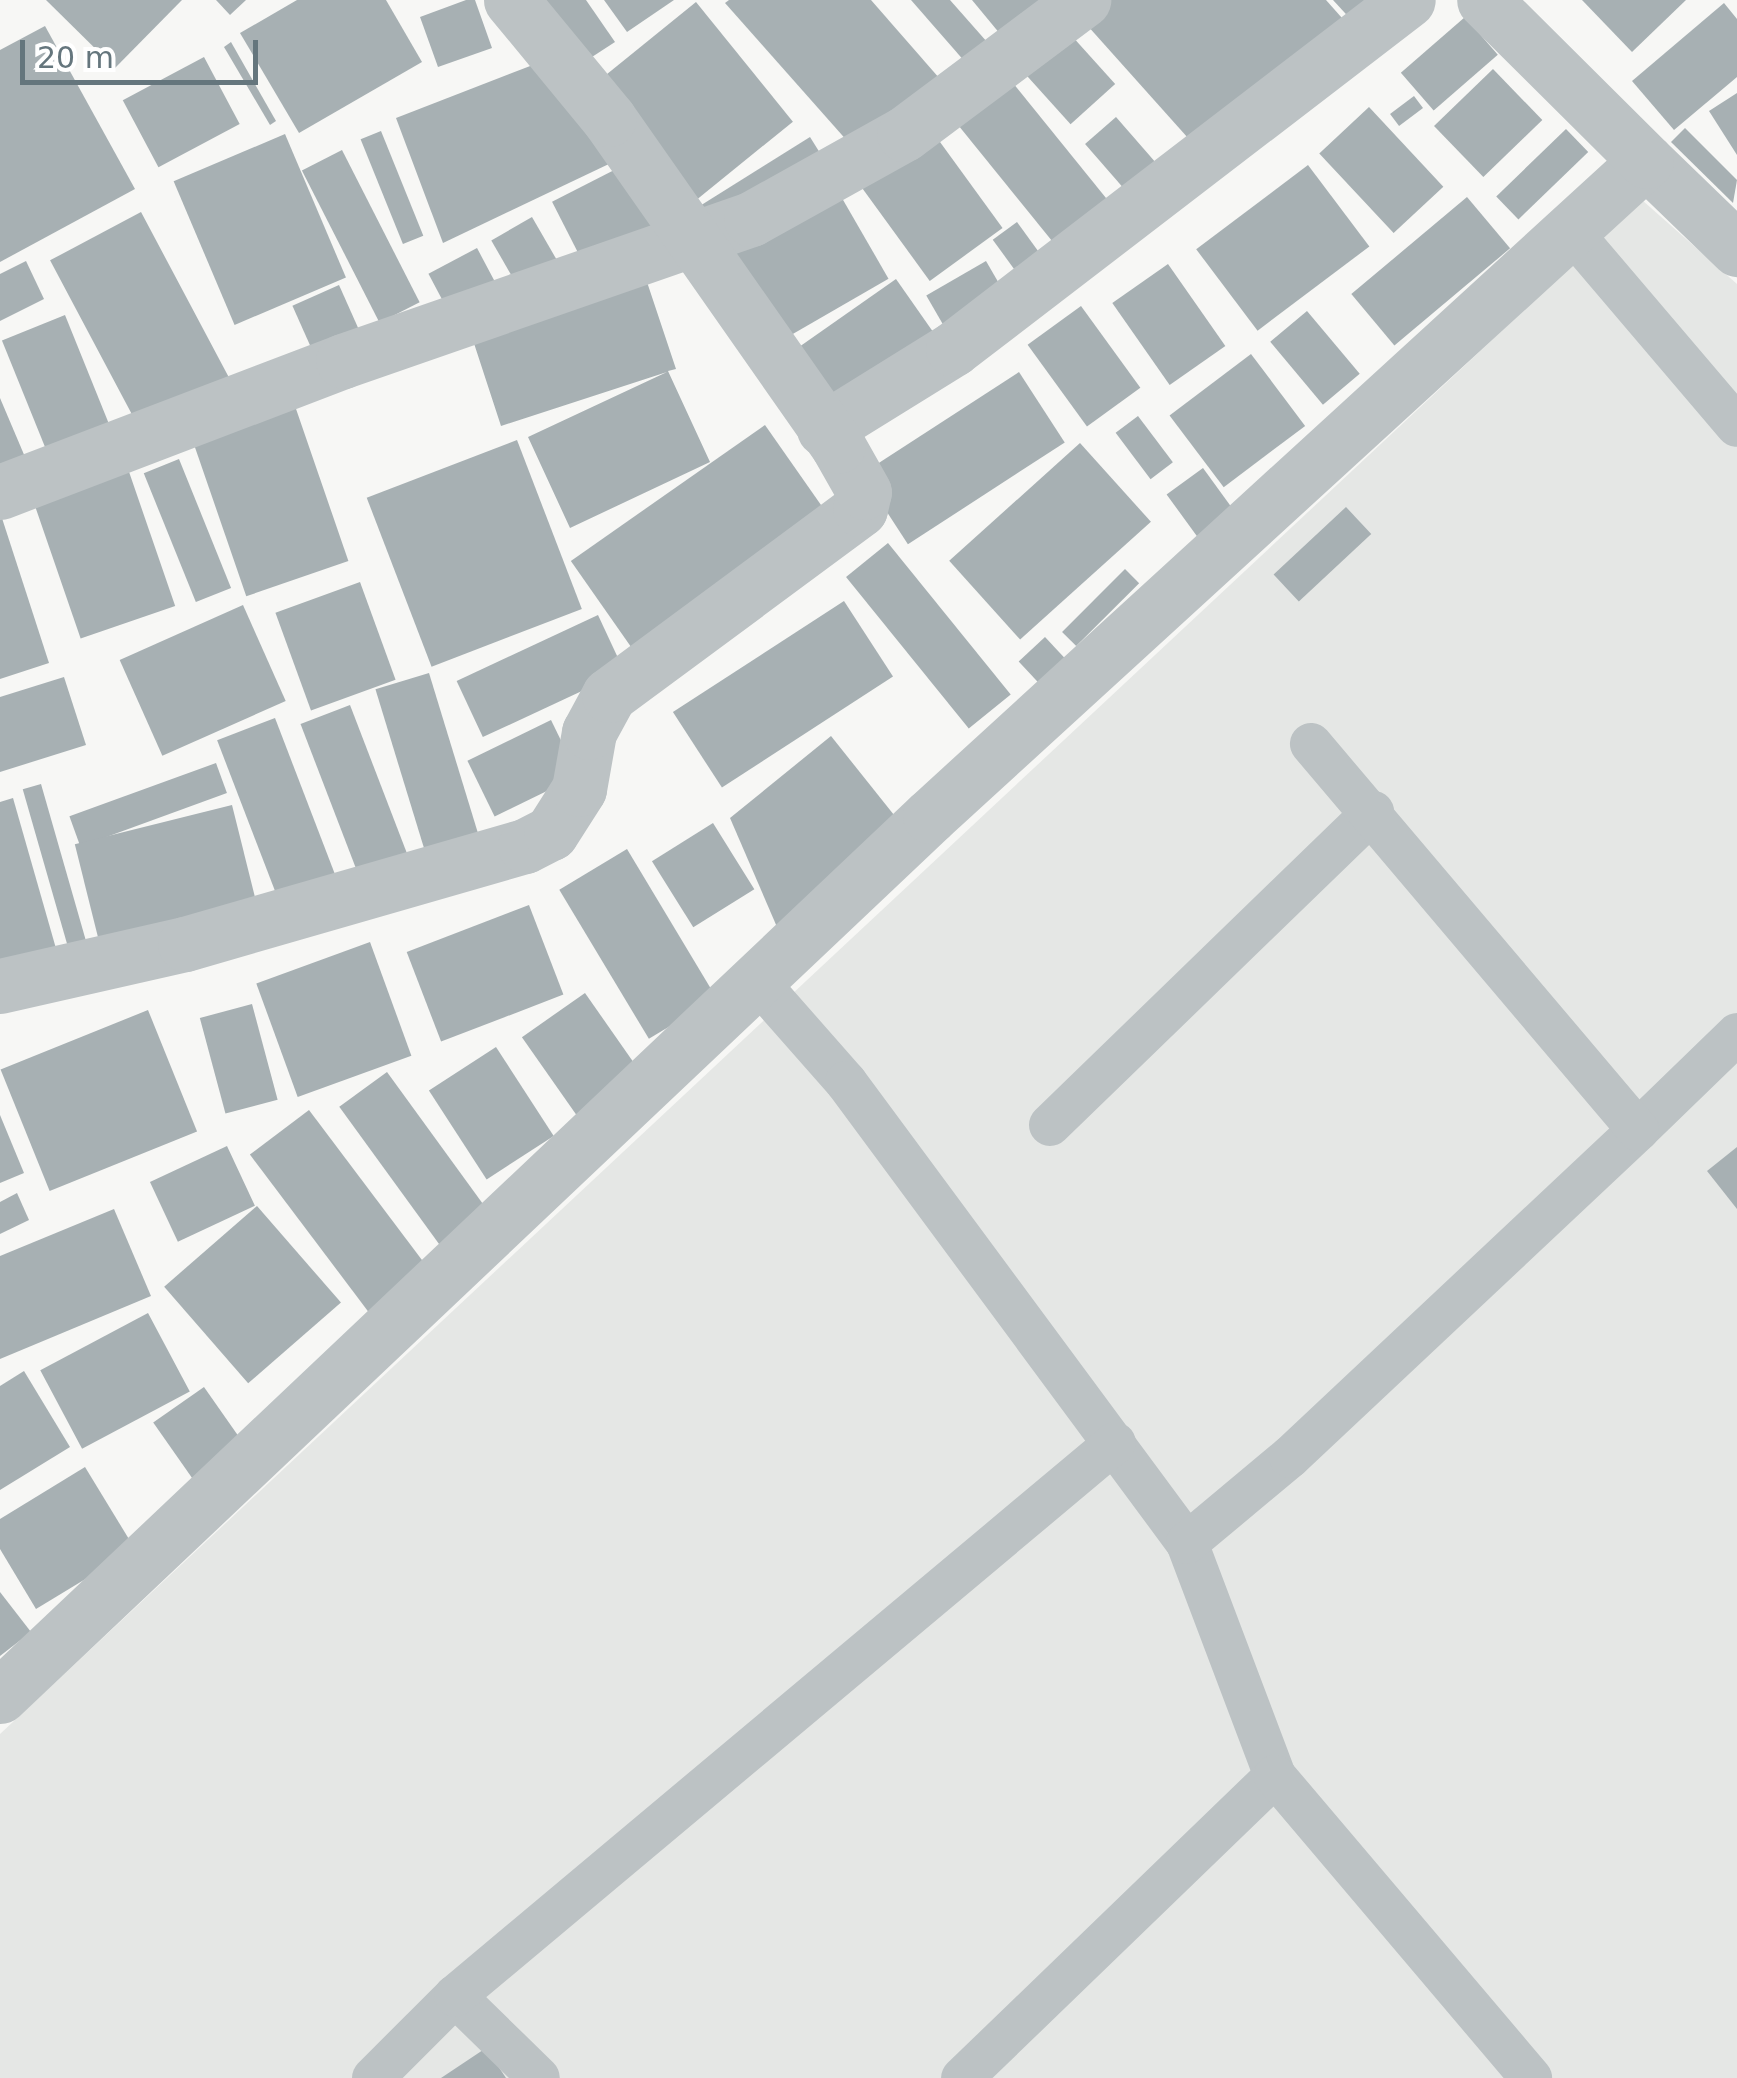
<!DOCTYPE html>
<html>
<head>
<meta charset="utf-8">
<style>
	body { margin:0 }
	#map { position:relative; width:1737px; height:2078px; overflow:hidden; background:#f7f7f5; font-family:"DejaVu Sans",sans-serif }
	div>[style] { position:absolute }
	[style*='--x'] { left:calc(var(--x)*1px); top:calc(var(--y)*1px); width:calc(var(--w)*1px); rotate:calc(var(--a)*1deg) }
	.built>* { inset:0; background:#e5e7e5 }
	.building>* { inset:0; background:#a7b0b3; transform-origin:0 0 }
	.service>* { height:42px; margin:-21px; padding:0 21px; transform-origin:21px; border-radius:21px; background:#bcc2c4 }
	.minor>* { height:55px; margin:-27.5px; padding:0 27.5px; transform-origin:27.5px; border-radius:27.5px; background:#bcc2c4 }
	span { translate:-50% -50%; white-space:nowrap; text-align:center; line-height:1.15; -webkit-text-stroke:10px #fff; paint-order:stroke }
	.scale { position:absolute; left:20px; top:40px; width:238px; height:45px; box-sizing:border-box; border:5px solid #65767d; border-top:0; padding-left:12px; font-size:30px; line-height:35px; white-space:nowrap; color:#65767d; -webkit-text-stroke:8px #fff; paint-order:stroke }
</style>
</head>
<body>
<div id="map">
	<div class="built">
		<div style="clip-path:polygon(1642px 200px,1737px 284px,1737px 2078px,0 2078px,0 1734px)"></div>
	</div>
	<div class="building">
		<div style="clip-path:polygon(46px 0,182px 0,115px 68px)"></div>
		<div style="clip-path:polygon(216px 0,246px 0,230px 15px)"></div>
		<div style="clip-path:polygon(297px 0,386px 0,422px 62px,299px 133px,240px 33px)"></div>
		<div style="clip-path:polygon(466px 0,475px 0,492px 48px,438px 67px,420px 17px)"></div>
		<div style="clip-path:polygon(529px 0,586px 0,615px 42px,575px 68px)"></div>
		<div style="clip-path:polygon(604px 0,674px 0,627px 32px)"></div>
		<div style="clip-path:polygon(729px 0,871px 0,940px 79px,857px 152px,725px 3px)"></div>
		<div style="clip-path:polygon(911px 0,950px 0,995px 51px,973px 71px)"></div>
		<div style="clip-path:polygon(972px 0,1075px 0,1015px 52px)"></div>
		<div style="clip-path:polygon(1095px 0,1326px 0,1350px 27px,1205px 157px,1078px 15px)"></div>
		<div style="clip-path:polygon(1333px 0,1383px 0,1356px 25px)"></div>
		<div style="clip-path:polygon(1582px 0,1686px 0,1632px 52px)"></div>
		<div style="left:696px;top:2px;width:154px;height:139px;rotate:51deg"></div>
		<div style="clip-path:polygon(1724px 3px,1737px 19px,1737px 77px,1674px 130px,1632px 81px)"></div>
		<div style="left:1465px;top:17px;width:50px;height:85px;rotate:49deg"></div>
		<div style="clip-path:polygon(45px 26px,135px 189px,0 262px,0 50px)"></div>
		<div style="left:1071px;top:35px;width:66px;height:60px;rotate:48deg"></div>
		<div style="clip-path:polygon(231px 42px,276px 121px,270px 125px,224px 47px)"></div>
		<div style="left:204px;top:57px;width:76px;height:92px;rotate:62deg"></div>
		<div style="clip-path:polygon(538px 63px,611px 163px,443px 243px,396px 118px)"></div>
		<div style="left:1493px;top:69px;width:71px;height:82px;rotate:46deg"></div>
		<div style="left:1004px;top:72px;width:191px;height:69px;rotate:51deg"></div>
		<div style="clip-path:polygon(1737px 93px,1737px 155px,1709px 111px)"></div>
		<div style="left:1414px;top:96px;width:15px;height:30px;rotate:53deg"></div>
		<div style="left:1369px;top:107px;width:109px;height:68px;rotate:47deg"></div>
		<div style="left:1116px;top:117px;width:78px;height:41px;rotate:49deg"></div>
		<div style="clip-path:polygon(1685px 128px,1737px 180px,1733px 203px,1671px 142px)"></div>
		<div style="left:1566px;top:129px;width:32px;height:97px;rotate:46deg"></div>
		<div style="left:381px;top:131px;width:113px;height:22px;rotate:68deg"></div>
		<div style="left:932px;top:131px;width:120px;height:90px;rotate:54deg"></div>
		<div style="left:285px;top:134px;width:156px;height:121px;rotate:67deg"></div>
		<div style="left:810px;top:137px;width:25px;height:138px;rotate:58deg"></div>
		<div style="left:342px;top:150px;width:171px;height:45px;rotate:63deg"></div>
		<div style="left:626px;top:164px;width:78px;height:83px;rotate:63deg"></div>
		<div style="left:1308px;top:165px;width:102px;height:140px;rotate:53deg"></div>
		<div style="left:835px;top:186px;width:107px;height:135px;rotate:60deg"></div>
		<div style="left:1467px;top:197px;width:67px;height:151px;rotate:50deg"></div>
		<div style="left:141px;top:212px;width:191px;height:103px;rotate:62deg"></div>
		<div style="left:532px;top:217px;width:59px;height:47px;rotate:60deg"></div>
		<div style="left:1017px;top:222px;width:57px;height:30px;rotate:54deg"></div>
		<div style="left:477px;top:248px;width:50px;height:55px;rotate:62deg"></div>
		<div style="clip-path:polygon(26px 261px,44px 299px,0 321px,0 274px)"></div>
		<div style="left:986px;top:261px;width:48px;height:69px;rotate:60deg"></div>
		<div style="clip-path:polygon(641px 264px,676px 369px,668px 371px,710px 462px,570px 528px,528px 437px,667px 372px,501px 426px,467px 322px)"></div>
		<div style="left:1168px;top:264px;width:100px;height:68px;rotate:55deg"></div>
		<div style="left:896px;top:279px;width:80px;height:131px;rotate:55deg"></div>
		<div style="left:339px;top:285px;width:66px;height:51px;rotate:66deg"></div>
		<div style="left:1081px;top:306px;width:101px;height:66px;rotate:54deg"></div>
		<div style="left:1307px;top:311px;width:82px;height:48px;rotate:50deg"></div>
		<div style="left:65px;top:315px;width:125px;height:68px;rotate:68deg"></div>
		<div style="left:1251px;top:354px;width:90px;height:102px;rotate:53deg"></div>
		<div style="left:1019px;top:372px;width:84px;height:187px;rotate:57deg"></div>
		<div style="clip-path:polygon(0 398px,28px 464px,0 476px)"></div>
		<div style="left:295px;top:406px;width:164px;height:108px;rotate:71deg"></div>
		<div style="left:1138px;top:416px;width:58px;height:28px;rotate:53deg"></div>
		<div style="left:765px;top:425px;width:123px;height:237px;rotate:55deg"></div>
		<div style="left:517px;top:440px;width:181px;height:161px;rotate:69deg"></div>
		<div style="left:1080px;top:443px;width:106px;height:176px;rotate:48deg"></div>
		<div style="left:179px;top:459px;width:139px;height:38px;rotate:68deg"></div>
		<div style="left:127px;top:466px;width:148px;height:100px;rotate:71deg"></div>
		<div style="left:1203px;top:468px;width:53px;height:45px;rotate:54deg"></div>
		<div style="left:1346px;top:507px;width:37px;height:99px;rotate:47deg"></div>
		<div style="clip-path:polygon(0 512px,49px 663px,0 679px)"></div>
		<div style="left:888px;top:543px;width:195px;height:54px;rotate:51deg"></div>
		<div style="left:1125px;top:569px;width:20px;height:89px;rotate:45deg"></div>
		<div style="left:360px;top:582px;width:104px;height:90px;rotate:70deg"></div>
		<div style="left:844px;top:601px;width:90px;height:204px;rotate:57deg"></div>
		<div style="left:243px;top:605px;width:105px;height:135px;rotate:66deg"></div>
		<div style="left:598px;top:615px;width:62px;height:156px;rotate:65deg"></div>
		<div style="left:1045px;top:637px;width:37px;height:36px;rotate:47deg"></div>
		<div style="left:429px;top:673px;width:189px;height:56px;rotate:73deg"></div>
		<div style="clip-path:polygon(64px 677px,86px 745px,0 772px,0 697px)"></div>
		<div style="left:350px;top:705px;width:176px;height:53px;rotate:69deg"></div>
		<div style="left:275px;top:718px;width:186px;height:62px;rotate:69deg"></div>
		<div style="left:551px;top:720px;width:62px;height:93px;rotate:64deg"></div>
		<div style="clip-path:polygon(831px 736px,898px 820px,777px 927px,730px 818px)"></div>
		<div style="left:216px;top:763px;width:32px;height:156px;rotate:70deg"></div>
		<div style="left:41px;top:784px;width:182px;height:19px;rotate:74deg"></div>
		<div style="clip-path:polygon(13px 798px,59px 959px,0 975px,0 802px)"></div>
		<div style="left:232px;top:805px;width:109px;height:162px;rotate:76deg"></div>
		<div style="left:713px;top:823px;width:78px;height:72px;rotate:58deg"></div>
		<div style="left:627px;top:849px;width:174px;height:79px;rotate:59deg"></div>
		<div style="left:529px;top:905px;width:96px;height:131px;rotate:69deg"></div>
		<div style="left:370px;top:942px;width:121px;height:121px;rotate:70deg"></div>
		<div style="left:585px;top:993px;width:107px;height:77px;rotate:55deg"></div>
		<div style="left:252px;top:1004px;width:99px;height:54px;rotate:75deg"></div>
		<div style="left:148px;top:1010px;width:131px;height:159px;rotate:68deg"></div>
		<div style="left:496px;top:1047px;width:106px;height:80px;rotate:57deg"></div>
		<div style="left:387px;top:1072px;width:175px;height:59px;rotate:54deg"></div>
		<div style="left:309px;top:1110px;width:199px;height:74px;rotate:53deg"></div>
		<div style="clip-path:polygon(0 1115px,24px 1173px,0 1183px)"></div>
		<div style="left:227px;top:1146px;width:66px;height:85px;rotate:65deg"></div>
		<div style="clip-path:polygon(1737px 1147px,1737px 1209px,1707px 1171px)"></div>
		<div style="clip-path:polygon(17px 1193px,29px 1220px,0 1234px,0 1202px)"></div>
		<div style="left:257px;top:1206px;width:128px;height:123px;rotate:49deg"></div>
		<div style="clip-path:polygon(114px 1209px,151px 1296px,0 1359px,0 1256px)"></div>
		<div style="left:148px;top:1313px;width:89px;height:122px;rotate:62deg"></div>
		<div style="clip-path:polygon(24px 1371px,70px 1447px,0 1490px,0 1386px)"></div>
		<div style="left:204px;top:1387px;width:73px;height:62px;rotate:55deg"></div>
		<div style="clip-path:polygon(85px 1467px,135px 1549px,36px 1609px,0 1549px,0 1519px)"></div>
		<div style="clip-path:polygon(0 1592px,31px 1632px,0 1656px)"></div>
		<div style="clip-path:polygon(486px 2048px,506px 2078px,441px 2078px)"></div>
	</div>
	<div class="service">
		<div style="--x:1570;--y:230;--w:257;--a:49.6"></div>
		<div style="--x:757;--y:981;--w:135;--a:48.6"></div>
		<div style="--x:846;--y:1082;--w:573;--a:53.51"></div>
		<div style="--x:1187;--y:1543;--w:249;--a:69.3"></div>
		<div style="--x:1275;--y:1776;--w:435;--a:136"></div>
		<div style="--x:1050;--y:1125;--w:450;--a:-44.1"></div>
		<div style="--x:1638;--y:1130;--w:138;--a:-44.1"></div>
		<div style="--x:1187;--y:1543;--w:134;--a:-39.9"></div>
		<div style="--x:1290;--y:1457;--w:478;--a:-43.2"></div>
		<div style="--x:1638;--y:1130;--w:506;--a:-130.27"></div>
		<div style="--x:1275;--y:1776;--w:396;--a:49.7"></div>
		<div style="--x:455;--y:1996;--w:117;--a:44.3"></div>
		<div style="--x:373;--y:2078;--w:116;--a:-45"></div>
		<div style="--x:455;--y:1996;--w:861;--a:-39.96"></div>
	</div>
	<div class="minor">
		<div style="--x:1646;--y:161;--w:127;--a:44"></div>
		<div style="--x:824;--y:429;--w:152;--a:-31.8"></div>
		<div style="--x:953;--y:349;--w:573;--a:-37.49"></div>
		<div style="--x:0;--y:492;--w:367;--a:-20.9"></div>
		<div style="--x:343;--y:361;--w:432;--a:-19.2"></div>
		<div style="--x:751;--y:219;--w:175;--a:-29.1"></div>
		<div style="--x:904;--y:134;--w:224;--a:-36.8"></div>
		<div style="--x:0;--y:986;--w:190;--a:-12.8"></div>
		<div style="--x:185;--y:944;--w:354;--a:-16.1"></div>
		<div style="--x:525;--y:846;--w:29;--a:-27"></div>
		<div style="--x:551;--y:833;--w:52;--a:-57.5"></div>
		<div style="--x:579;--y:789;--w:58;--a:-80"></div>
		<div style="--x:589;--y:732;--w:42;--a:-61.6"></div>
		<div style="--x:609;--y:695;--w:312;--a:-36.5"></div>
		<div style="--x:860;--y:509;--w:17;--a:-77"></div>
		<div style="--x:864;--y:492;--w:53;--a:-119.5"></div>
		<div style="--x:838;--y:446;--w:399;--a:-125"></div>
		<div style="--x:609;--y:119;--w:154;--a:-129.5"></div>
		<div style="--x:0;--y:1696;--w:1280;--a:-43.42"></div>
		<div style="--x:930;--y:816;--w:970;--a:-42.45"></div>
		<div style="--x:1646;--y:161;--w:228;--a:-135.2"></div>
	</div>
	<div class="scale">20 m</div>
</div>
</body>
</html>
